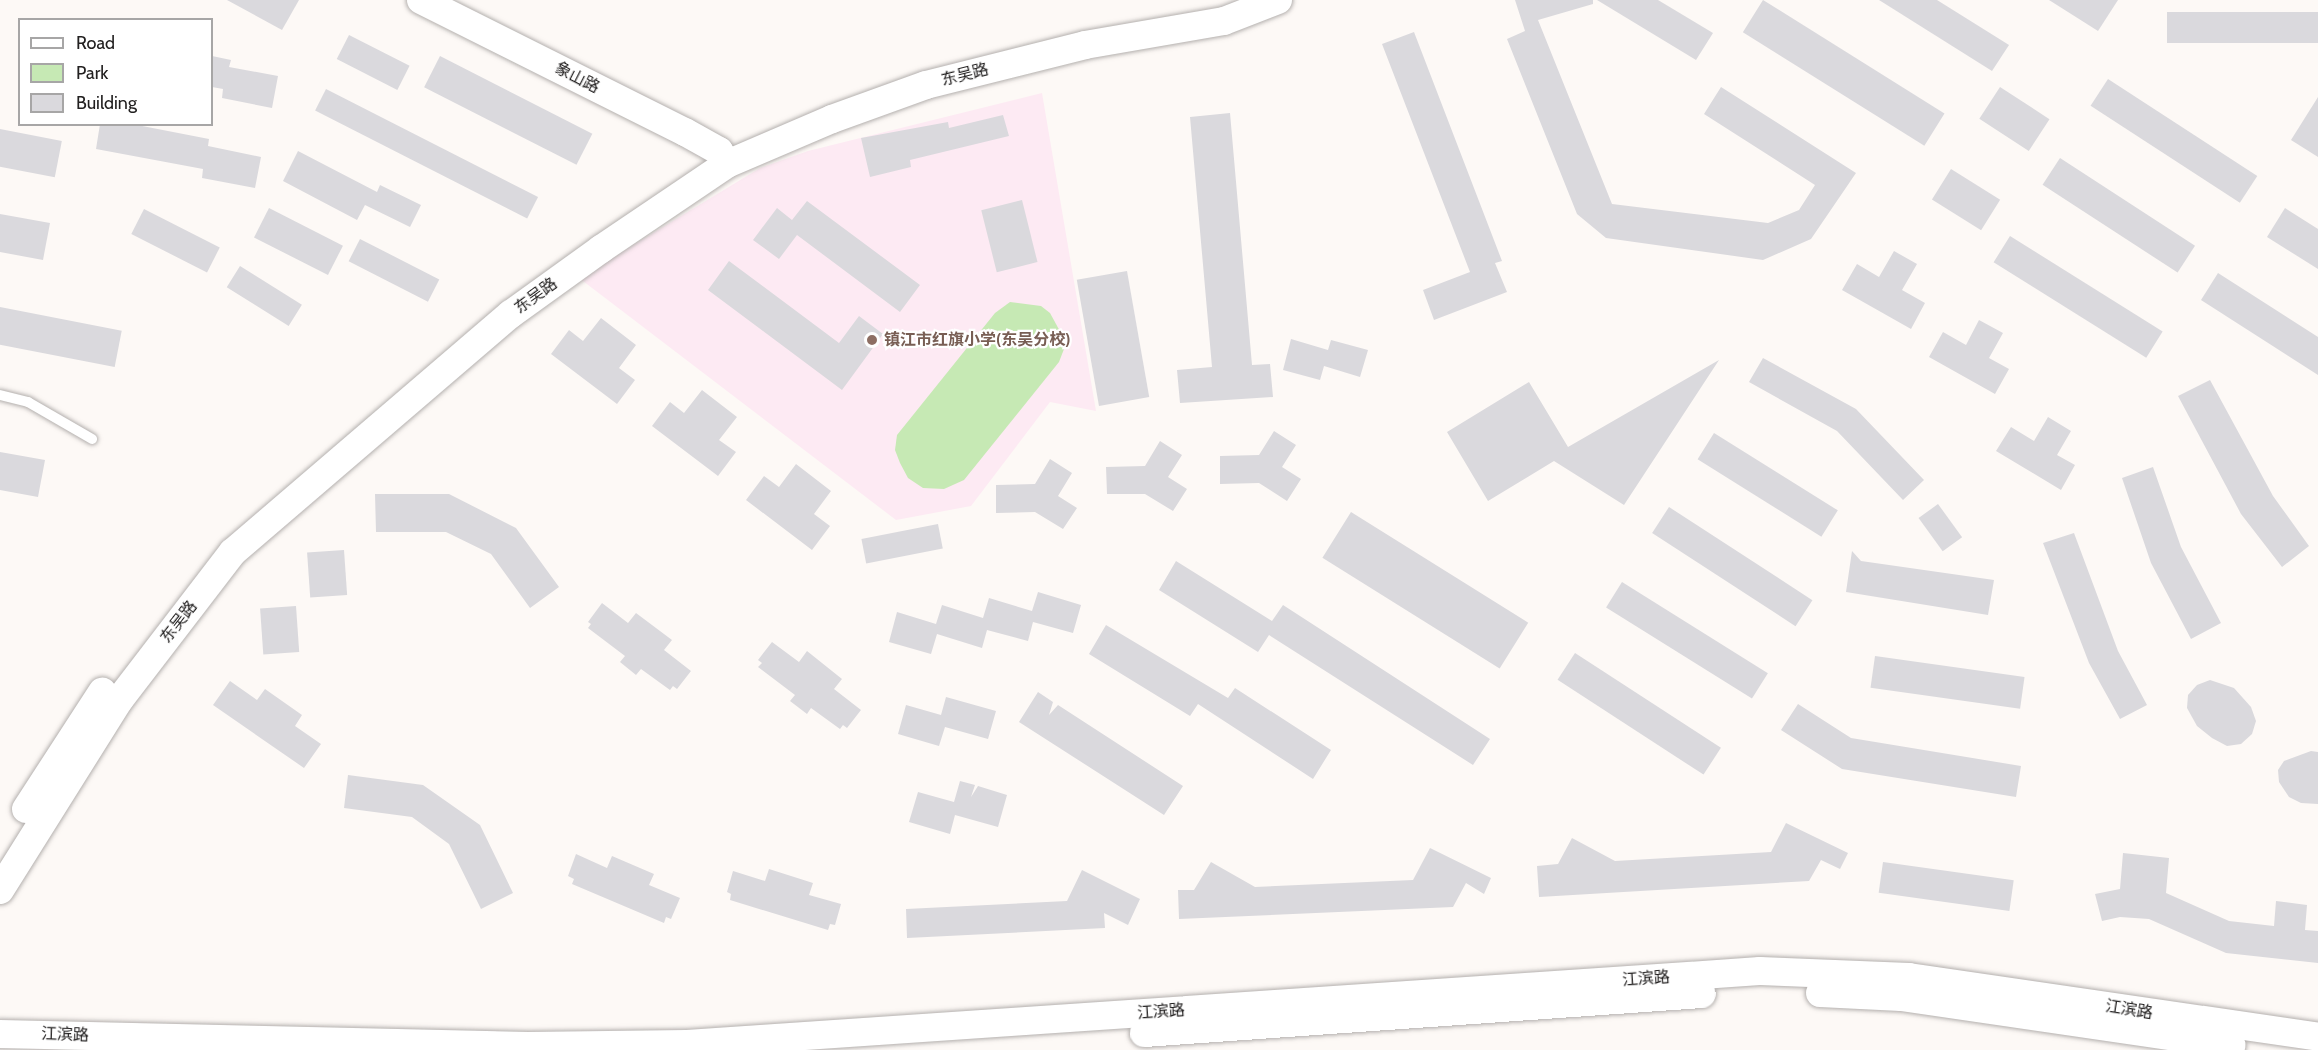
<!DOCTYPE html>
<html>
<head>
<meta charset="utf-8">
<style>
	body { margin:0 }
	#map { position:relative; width:2318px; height:1050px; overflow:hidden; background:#fdf9f6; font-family:Cabin,"Noto Sans SC",sans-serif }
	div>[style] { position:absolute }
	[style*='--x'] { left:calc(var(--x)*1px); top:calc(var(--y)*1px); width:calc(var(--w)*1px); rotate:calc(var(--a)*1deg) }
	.education>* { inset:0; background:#fdeaf3 }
	.green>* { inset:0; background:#c6e9b4 }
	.building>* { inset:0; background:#dad9dd; transform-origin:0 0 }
	.roads { filter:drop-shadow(0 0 2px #b4b0ae) drop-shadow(0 0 2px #b4b0ae) }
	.lane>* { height:10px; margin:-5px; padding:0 5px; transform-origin:5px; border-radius:5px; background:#fff }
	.secondary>* { height:28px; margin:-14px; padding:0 14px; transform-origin:14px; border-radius:14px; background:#fff }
	.dots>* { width:16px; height:16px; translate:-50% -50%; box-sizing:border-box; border:3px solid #fff; border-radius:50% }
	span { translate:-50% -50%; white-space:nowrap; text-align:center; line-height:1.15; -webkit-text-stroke:4.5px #fff; paint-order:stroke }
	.street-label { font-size:16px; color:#222020 }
	.education-label { font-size:16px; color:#785e54; font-weight:700 }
	.left { translate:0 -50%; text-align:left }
	.legend { position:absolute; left:18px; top:18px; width:195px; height:108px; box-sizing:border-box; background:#fff; border:2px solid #a7a6a6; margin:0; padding:8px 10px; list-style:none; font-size:18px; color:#222020 }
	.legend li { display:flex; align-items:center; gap:12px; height:30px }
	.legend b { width:30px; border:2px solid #a7a6a6 }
</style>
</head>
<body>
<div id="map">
	<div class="education">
		<div style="clip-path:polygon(1042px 93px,1096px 411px,1050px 402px,971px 506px,896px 520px,579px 278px,760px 168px,808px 151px)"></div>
	</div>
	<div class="green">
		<div style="clip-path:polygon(1010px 302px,1041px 306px,1050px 313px,1062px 335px,1064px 349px,1059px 362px,964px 480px,944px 489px,923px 488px,908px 478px,900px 463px,895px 450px,897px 435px,995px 313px)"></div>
	</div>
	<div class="building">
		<div style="clip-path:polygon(227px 0,299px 0,282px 30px)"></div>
		<div style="clip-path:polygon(1515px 0,1593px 0,1593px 4px,1538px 20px,1612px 204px,1768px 223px,1799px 210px,1815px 185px,1704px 114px,1721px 87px,1856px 173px,1811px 239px,1763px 260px,1606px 238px,1577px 214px,1507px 39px,1525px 31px)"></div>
		<div style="clip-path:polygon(1597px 0,1658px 0,1713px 33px,1696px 60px)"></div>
		<div style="left:1763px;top:0;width:214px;height:38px;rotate:32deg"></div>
		<div style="clip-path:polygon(1879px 0,1937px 0,2009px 45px,1992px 71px)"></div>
		<div style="clip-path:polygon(2049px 0,2118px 0,2098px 31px)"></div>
		<div style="left:2318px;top:12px;width:31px;height:151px;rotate:90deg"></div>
		<div style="clip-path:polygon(1414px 32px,1502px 261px,1495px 263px,1507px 292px,1434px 320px,1423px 290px,1470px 272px,1382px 44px)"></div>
		<div style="left:349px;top:35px;width:68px;height:27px;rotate:27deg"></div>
		<div style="clip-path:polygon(212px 56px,231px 60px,229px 67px,278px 76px,272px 108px,222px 98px,223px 89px,212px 87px)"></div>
		<div style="left:440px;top:56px;width:171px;height:35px;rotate:27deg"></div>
		<div style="left:2108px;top:79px;width:178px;height:32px;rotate:33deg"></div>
		<div style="left:2000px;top:87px;width:59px;height:38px;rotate:33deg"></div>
		<div style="left:326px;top:89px;width:238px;height:24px;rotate:27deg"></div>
		<div style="clip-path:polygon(2318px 97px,2318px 157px,2291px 140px)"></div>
		<div style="clip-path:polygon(1230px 113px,1252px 365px,1270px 364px,1273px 397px,1180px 403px,1177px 370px,1212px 367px,1190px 117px)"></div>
		<div style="clip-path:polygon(1003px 115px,1009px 136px,910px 160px,911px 167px,870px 177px,861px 138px,948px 122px,949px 128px)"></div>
		<div style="clip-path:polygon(100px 124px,132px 124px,209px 139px,208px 146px,261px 157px,255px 188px,202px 178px,203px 169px,96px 149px)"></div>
		<div style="left:0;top:129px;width:63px;height:37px;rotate:11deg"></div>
		<div style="clip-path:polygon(298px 151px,377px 192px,380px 185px,421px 205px,410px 227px,365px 205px,357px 220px,283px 181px)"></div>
		<div style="left:2060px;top:158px;width:161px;height:32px;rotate:33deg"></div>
		<div style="left:1951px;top:169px;width:58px;height:36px;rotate:32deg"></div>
		<div style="left:1022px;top:200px;width:64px;height:42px;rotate:76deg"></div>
		<div style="clip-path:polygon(807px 201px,920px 285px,900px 312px,797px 235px,779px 259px,753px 240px,777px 208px,792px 220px)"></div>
		<div style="left:269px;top:208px;width:83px;height:33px;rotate:27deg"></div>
		<div style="clip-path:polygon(2285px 208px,2318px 229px,2318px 269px,2267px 237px)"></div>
		<div style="left:144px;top:209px;width:85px;height:28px;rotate:27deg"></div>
		<div style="clip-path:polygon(0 214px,50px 223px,43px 260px,0 252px)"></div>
		<div style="left:2010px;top:236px;width:180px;height:31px;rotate:32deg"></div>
		<div style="left:360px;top:239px;width:89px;height:25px;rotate:27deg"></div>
		<div style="clip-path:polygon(1894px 251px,1917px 264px,1902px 290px,1925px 303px,1911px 329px,1842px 290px,1857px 264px,1879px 277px)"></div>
		<div style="clip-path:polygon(729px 261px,839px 343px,859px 316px,883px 334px,842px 390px,708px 290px)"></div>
		<div style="left:240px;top:266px;width:73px;height:25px;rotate:32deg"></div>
		<div style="left:1127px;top:271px;width:128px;height:51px;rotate:80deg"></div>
		<div style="clip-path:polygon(2218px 273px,2318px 337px,2318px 375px,2201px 300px)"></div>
		<div style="left:0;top:307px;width:124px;height:37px;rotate:11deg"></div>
		<div style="clip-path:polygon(601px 318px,636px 345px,619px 368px,635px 380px,617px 404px,551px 354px,569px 330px,583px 341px)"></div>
		<div style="clip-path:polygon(1979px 320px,2003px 333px,1989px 358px,2009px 369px,1995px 394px,1929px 357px,1943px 332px,1966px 345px)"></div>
		<div style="clip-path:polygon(1291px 339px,1328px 350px,1331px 340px,1368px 350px,1360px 377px,1324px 366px,1320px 380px,1283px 370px)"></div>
		<div style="clip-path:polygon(1763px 358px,1856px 409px,1924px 480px,1903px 500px,1837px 431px,1749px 382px)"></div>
		<div style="clip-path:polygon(1719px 360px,1624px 505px,1554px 461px,1488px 501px,1447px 432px,1529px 382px,1568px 447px)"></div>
		<div style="clip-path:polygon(2210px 380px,2273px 496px,2309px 546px,2282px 567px,2241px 514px,2178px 396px)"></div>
		<div style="clip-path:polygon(702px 390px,737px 417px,719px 440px,736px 452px,718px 476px,652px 426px,670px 402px,684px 413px)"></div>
		<div style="clip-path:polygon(2048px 417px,2071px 431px,2057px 455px,2075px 465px,2061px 490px,1996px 451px,2011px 427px,2034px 441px)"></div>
		<div style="clip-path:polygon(1274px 431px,1296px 445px,1282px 467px,1301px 479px,1287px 501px,1259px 483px,1220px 484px,1220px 456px,1259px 455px)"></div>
		<div style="left:1714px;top:433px;width:146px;height:31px;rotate:32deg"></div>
		<div style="clip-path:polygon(1160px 441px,1182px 455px,1168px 477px,1187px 489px,1173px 511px,1145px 494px,1107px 494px,1106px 467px,1145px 466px)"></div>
		<div style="clip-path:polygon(0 452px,45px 460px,38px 497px,0 490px)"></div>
		<div style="clip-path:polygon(1050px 459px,1072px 473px,1058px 496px,1077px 508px,1063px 529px,1035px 512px,996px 513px,996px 485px,1035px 484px)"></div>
		<div style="clip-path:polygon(796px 464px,831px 491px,814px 514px,830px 526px,812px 550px,746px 500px,764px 476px,779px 487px)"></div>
		<div style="clip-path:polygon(2153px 467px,2181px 547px,2221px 623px,2191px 639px,2151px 563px,2122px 478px)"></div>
		<div style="clip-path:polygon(375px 494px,449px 494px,516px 528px,559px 587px,530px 608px,491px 554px,446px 532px,376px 532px)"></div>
		<div style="left:1938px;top:504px;width:41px;height:24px;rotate:54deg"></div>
		<div style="left:1669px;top:507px;width:171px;height:31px;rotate:33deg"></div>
		<div style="left:1351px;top:512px;width:209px;height:54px;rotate:32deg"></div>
		<div style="left:938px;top:524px;width:25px;height:78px;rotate:79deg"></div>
		<div style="clip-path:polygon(2074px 533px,2118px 651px,2147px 705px,2120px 719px,2089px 663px,2043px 543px)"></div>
		<div style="left:344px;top:550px;width:45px;height:37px;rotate:86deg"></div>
		<div style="clip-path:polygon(1852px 551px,1861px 561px,1994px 580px,1988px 615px,1846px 592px)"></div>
		<div style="clip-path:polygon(1176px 561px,1272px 621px,1283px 605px,1490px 739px,1473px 765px,1269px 635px,1258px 652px,1159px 590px)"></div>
		<div style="left:1622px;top:582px;width:172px;height:30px;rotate:32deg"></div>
		<div style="clip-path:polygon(1038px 592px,1081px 605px,1073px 633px,1033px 622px,1028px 641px,987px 630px,982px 648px,937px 634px,931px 654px,889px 642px,897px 612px,936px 624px,942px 605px,983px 618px,989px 598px,1032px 611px)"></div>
		<div style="clip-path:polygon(602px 603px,628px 623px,636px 613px,672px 640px,664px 650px,691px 671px,677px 689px,673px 686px,670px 690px,641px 669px,636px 675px,620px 662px,625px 656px,588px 628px,591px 624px,588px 622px)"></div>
		<div style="left:296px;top:606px;width:46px;height:36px;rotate:86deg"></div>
		<div style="clip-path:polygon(1106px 625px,1228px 698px,1235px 688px,1331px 750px,1313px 779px,1198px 704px,1190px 716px,1089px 654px)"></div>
		<div style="clip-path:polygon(772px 642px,799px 662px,807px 651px,842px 679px,834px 689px,861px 710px,847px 728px,843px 725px,840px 729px,811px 708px,807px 714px,790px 701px,795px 695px,758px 667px,762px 663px,758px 660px)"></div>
		<div style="left:1575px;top:653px;width:174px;height:32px;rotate:33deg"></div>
		<div style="left:1875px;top:656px;width:151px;height:32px;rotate:8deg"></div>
		<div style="clip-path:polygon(2210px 680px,2234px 688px,2251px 707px,2256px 721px,2252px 734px,2241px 744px,2227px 746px,2212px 738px,2197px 726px,2187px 708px,2188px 695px,2197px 685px)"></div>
		<div style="clip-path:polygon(230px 681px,257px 700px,265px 689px,302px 715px,295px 726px,321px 744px,304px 768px,213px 705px)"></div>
		<div style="clip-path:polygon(1038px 692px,1053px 702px,1049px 715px,1058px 705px,1183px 786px,1164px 815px,1019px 722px)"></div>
		<div style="clip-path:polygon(946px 697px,996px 711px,988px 739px,945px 727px,939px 746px,898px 734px,906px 705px,941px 715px)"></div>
		<div style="clip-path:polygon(1798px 704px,1851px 738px,2021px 766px,2016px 797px,1842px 769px,1781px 730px)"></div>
		<div style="clip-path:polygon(2311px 751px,2318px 752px,2318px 804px,2301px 803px,2289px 797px,2279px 782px,2278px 770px,2284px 761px)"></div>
		<div style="clip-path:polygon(348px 775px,423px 785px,480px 825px,513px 893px,481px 909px,449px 844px,412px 817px,344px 808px)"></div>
		<div style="clip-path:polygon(960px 781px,975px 785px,971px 797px,978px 786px,1007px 795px,998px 827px,955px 815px,950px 834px,909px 822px,918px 792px,954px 802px)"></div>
		<div style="clip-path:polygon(1786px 823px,1848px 853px,1840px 869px,1821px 860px,1809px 881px,1539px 897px,1537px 866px,1558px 864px,1572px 838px,1615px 861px,1771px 852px)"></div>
		<div style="clip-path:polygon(1430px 848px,1491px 878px,1484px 894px,1466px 883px,1453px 907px,1179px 919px,1178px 890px,1194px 890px,1211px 862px,1255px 887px,1413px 880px)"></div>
		<div style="clip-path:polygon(2123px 853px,2169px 858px,2166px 893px,2229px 921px,2274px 926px,2276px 901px,2307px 905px,2305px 930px,2318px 931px,2318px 963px,2226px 953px,2149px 919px,2120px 917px,2102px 921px,2095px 894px,2120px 889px)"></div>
		<div style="clip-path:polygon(576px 854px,607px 868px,612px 856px,654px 874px,649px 885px,680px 898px,671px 919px,666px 917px,664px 923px,572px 884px,574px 879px,568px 876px)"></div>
		<div style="left:1883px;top:862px;width:132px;height:31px;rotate:8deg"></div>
		<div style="clip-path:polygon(769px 869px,813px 883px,809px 895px,841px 904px,835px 925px,830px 924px,828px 930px,730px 900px,731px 894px,727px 892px,733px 871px,765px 881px)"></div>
		<div style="clip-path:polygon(1082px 870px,1140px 899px,1128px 925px,1104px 913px,1105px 928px,907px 938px,906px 909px,1067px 901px)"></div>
	</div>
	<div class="roads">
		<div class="lane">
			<div style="--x:0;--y:395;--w:29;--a:14"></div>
			<div style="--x:28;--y:402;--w:74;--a:30"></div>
		</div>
		<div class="secondary">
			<div style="--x:421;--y:0;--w:295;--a:26.6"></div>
			<div style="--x:685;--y:132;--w:39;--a:29"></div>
			<div style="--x:719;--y:151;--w:15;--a:58"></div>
			<div style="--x:26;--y:809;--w:140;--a:-57"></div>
			<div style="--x:0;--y:890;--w:226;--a:-57.9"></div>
			<div style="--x:120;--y:699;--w:185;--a:-52.5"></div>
			<div style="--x:233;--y:552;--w:366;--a:-40.6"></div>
			<div style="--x:511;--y:314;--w:111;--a:-35.8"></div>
			<div style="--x:601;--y:249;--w:152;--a:-34"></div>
			<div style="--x:727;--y:164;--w:114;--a:-23.2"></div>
			<div style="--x:832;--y:119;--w:100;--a:-19.9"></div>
			<div style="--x:926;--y:85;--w:164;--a:-14.1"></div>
			<div style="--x:1085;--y:45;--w:141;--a:-9.8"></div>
			<div style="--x:1224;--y:21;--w:58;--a:-21.3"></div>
			<div style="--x:1820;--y:993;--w:81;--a:2.8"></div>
			<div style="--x:1901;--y:997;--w:334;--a:8.3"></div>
			<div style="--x:1144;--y:1033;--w:559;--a:-4"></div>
			<div style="--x:0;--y:1034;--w:528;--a:1.3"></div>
			<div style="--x:528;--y:1046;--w:159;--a:-0.7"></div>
			<div style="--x:687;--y:1044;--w:1075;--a:-3.89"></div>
			<div style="--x:1760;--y:971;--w:149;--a:2.3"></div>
			<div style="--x:1909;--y:977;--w:413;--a:8.3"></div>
		</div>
	</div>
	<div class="dots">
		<div style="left:872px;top:340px;background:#8d6e63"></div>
	</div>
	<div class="street-label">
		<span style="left:965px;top:75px;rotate:-14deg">东吴路</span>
		<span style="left:577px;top:78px;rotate:27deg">象山路</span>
		<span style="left:536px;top:296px;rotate:-36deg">东吴路</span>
		<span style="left:179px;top:622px;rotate:-52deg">东吴路</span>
		<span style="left:1646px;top:979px;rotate:-4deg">江滨路</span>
		<span style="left:2129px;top:1010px;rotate:9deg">江滨路</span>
		<span style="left:1161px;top:1012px;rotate:-4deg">江滨路</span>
		<span style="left:65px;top:1035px;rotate:2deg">江滨路</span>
	</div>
	<div class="education-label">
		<span class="left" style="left:884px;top:340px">镇江市红旗小学(东吴分校)</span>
	</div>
	<ul class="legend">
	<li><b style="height:8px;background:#fff"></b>Road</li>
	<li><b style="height:16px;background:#c6e9b4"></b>Park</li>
	<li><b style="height:16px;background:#dad9dd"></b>Building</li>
	</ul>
</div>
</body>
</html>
